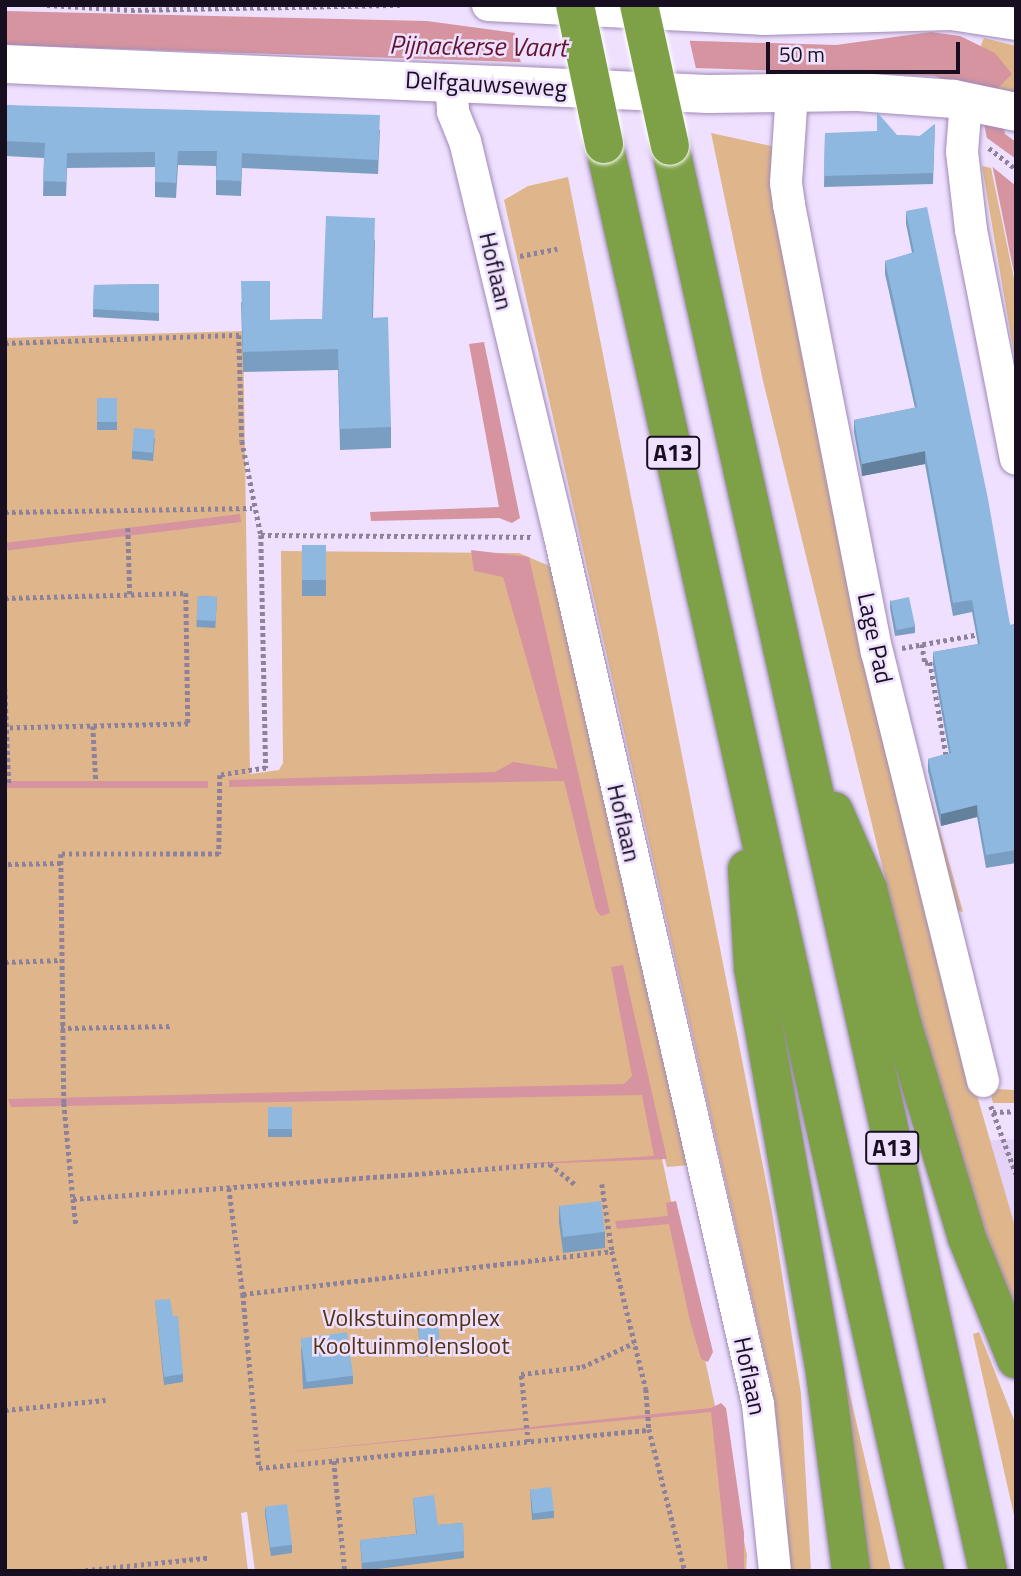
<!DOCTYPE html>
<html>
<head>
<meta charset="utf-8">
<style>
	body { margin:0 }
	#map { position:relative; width:1021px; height:1576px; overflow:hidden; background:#eee0fe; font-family:"Titillium Web",sans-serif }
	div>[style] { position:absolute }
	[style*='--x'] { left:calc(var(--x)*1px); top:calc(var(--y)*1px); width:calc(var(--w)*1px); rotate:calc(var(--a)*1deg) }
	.built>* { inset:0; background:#e4d3f6 }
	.green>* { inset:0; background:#dfb68b }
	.water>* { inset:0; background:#d5949f; transform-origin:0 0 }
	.pier>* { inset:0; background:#eee0fe }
	.path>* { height:4.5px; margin-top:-2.25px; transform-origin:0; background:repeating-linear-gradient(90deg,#8e829a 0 3.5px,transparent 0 7px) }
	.roads { filter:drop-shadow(0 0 2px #a089b8) drop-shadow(0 0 2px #a089b8) }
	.minor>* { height:32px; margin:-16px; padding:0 16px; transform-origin:16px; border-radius:16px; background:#fff }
	.tertiary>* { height:38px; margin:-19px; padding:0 19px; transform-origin:19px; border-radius:19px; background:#fff }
	.motorway>* { height:38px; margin:-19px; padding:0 19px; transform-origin:19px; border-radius:19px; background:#7ea148 }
	.bridges { filter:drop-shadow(0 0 2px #fff) drop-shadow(0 0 2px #fff) }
	.motorway-bridge>* { height:38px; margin:-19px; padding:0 19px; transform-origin:19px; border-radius:19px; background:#7ea148 }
	.wall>* { inset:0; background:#7a9ec1; transform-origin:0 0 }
	.shaded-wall>* { inset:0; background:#63819d }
	.building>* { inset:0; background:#8eb8e0; transform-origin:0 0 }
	span { translate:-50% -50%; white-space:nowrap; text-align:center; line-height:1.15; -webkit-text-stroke:5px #eee0fe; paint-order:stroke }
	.shield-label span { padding:2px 5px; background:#eee0fe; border:2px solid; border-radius:5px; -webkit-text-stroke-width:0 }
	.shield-label { font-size:23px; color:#170e1f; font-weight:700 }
	.street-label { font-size:24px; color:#170e1f }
	.park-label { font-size:24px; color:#533410 }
	.water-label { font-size:26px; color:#63152d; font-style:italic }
	.frame { position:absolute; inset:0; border:7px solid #170e1f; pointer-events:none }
	.scale { position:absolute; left:766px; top:42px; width:194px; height:32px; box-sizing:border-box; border:4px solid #170e1f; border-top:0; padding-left:9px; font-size:21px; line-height:24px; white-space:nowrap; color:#170e1f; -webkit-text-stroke:5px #eee0fe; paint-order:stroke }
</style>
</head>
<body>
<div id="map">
	<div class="built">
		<div style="clip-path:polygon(1016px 1139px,1016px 1254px,977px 1141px)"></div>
	</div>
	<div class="green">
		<div style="clip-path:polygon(984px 38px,1016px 46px,1016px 93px,998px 92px,981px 45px)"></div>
		<div style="clip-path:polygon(711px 133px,780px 148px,950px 1002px,1016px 1230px,1016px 1317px,959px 1157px,906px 963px,763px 381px)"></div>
		<div style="clip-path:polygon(982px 166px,991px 168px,1016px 288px,1016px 366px)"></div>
		<div style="clip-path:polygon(568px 177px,772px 1212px,801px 1393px,811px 1571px,787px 1571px,786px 1499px,772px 1388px,504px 200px,528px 186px)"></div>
		<div style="clip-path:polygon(243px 331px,250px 774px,279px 770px,283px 763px,281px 551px,519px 553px,552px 567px,691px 1165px,667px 1167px,655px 1126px,747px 1555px,746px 1571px,255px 1571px,247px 1512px,241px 1513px,248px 1571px,5px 1571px,5px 338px)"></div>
		<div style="clip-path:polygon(913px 772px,924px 774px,963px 912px,945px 908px)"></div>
		<div style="clip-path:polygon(987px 1080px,996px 1089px,1016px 1090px,1016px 1103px,993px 1103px)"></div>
		<div style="clip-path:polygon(822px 1275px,891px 1571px,856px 1571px)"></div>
		<div style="clip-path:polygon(979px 1332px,1016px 1425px,1016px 1524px,973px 1334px)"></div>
	</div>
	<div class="water">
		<div style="clip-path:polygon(5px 11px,427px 21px,538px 36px,664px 40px,836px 45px,931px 32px,960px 36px,995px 53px,1012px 74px,996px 90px,1005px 134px,1016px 142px,1016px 283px,977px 89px,934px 76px,5px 45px)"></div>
		<div style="clip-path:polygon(484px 342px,520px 518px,512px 523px,499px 518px,371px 521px,370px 512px,499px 507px,469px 344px)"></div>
		<div style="left:240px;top:514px;width:8px;height:235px;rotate:83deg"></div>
		<div style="clip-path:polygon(471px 550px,529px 557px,610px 913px,601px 916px,596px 910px,564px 781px,229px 787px,229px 780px,495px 772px,513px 762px,558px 769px,503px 577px,474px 571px)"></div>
		<div style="left:208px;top:781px;width:7px;height:203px;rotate:90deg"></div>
		<div style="clip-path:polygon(623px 965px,667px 1159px,484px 1166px,654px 1156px,642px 1095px,11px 1107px,8px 1099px,624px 1084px,632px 1076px,611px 967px)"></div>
		<div style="clip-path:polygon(676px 1201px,713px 1352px,708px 1362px,701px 1359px,690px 1321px,669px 1224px,617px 1229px,615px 1221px,668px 1216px,666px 1203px)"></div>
		<div style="clip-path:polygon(721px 1403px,726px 1408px,744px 1533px,744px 1571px,728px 1571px,711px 1412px,269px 1454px,711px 1408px)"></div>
	</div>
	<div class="pier">
		<div style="clip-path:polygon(514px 30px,689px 38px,697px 73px,522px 68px)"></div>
		<div style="clip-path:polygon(983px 135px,1016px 159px,1016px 186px,989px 164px)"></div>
	</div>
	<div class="path">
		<div style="--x:47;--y:5;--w:84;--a:3.4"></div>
		<div style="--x:131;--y:10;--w:271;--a:-1.1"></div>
		<div style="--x:989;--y:148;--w:34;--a:38"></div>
		<div style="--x:520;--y:256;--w:38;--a:-11"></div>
		<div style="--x:5;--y:343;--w:234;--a:-2"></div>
		<div style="--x:239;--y:335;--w:106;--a:88.4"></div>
		<div style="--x:242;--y:441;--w:96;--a:78.6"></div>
		<div style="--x:261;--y:535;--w:233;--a:88.8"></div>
		<div style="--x:266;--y:768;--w:47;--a:171.3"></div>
		<div style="--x:220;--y:775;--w:79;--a:90.7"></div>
		<div style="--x:219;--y:854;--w:158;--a:180"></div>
		<div style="--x:61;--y:854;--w:249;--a:89.3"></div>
		<div style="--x:64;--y:1103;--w:96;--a:84.6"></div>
		<div style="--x:73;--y:1199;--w:478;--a:-4.2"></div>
		<div style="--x:550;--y:1164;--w:35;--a:39"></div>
		<div style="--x:5;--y:512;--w:247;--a:-0.9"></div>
		<div style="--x:128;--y:528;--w:66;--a:88.3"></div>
		<div style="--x:261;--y:535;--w:272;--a:0.4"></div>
		<div style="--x:5;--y:598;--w:181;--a:-1.6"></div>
		<div style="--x:186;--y:593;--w:131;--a:89.1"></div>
		<div style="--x:188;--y:724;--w:181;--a:178.7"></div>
		<div style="--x:922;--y:644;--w:19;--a:81"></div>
		<div style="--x:925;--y:663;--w:5;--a:-11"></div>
		<div style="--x:930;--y:662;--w:98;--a:80.1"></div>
		<div style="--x:902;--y:648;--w:79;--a:-10.2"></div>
		<div style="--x:5;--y:688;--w:95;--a:87.6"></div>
		<div style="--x:93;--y:726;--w:55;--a:86.9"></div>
		<div style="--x:8;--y:864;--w:53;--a:-1.1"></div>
		<div style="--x:5;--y:962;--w:56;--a:-2"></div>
		<div style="--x:61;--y:1028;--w:112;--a:-1"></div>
		<div style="--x:991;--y:1106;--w:72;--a:69.8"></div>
		<div style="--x:993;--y:1112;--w:23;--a:-2"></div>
		<div style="--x:602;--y:1184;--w:68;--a:81.5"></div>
		<div style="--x:229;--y:1188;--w:107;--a:82.5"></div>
		<div style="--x:243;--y:1294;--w:371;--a:-6.6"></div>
		<div style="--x:612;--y:1251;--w:142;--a:76.2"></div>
		<div style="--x:646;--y:1389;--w:40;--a:85.7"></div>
		<div style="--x:649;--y:1429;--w:146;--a:75.8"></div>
		<div style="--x:73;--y:1199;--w:26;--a:83"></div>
		<div style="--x:243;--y:1294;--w:175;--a:84.7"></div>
		<div style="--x:259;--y:1468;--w:392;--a:-5.6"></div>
		<div style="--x:5;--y:1410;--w:101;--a:-5.7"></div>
		<div style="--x:528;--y:1442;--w:68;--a:-95.9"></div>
		<div style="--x:521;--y:1374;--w:61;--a:-6.5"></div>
		<div style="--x:582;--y:1367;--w:57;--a:-24.8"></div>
		<div style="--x:334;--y:1461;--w:111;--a:84.3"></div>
		<div style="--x:78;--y:1571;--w:130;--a:-5.8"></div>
	</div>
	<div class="roads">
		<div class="minor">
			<div style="--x:488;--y:5;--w:274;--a:2.9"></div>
			<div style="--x:762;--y:19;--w:189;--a:-1.5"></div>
			<div style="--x:951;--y:14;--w:66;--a:8.7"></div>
			<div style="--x:451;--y:81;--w:31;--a:86"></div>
			<div style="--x:453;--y:112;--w:31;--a:68"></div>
			<div style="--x:465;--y:141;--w:407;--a:76.5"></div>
			<div style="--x:560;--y:537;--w:889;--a:77.14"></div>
			<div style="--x:758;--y:1404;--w:168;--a:84.2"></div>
			<div style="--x:792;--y:92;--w:91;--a:93.8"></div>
			<div style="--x:786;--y:183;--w:22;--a:82"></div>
			<div style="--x:789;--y:205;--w:456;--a:78.9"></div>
			<div style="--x:877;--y:652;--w:442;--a:76.1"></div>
			<div style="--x:966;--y:101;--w:51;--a:94.5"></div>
			<div style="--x:962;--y:152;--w:79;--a:83.4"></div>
			<div style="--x:971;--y:230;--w:233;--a:78.9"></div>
		</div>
		<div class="tertiary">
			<div style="--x:5;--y:64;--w:704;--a:2.44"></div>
			<div style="--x:708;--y:94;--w:150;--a:-0.8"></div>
			<div style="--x:858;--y:92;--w:96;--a:4.2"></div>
			<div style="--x:954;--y:99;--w:63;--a:11.8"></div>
		</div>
		<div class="motorway">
			<div style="--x:604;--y:144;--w:1463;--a:77.32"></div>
			<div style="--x:670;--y:146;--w:1460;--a:77.42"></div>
			<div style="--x:834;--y:811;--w:85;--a:66.4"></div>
			<div style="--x:868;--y:889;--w:141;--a:75.7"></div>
			<div style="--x:903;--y:1026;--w:221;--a:73.2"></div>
			<div style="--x:967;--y:1238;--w:131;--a:68"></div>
			<div style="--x:747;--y:869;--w:99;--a:86.5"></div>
			<div style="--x:753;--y:968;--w:411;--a:79.9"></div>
			<div style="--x:825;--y:1373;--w:200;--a:82.5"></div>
		</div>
	</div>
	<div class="bridges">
		<div class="motorway-bridge">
			<div style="--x:575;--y:5;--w:142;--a:78.2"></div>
			<div style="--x:639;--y:5;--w:144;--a:77.6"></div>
		</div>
	</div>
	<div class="wall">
		<div style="clip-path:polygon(5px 105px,380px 130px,378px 174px,242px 168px,241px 196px,216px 195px,216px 166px,178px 165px,176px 198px,155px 197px,155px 167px,67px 168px,66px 196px,43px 196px,44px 158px,5px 156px)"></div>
		<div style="clip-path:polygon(935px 124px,933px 184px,824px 187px,825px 133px,920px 136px)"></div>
		<div style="clip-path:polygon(906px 211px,1010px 625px,1016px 624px,1016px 863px,986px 868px,977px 817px,941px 826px,928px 771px,928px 759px,949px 753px,933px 665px,933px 652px,978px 644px,972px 612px,953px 616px,925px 464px,862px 476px,854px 432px,854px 420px,915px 408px,885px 274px,885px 261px,912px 253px,906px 224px)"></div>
		<div style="clip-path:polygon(375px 239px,373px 318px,391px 427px,391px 448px,340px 450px,338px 370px,243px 372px,241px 302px,270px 320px,322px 319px)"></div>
		<div style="clip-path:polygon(159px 284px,159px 321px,93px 317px,94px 285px)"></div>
		<div style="left:97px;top:398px;width:20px;height:32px"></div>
		<div style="clip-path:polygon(155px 438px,153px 461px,132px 459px,132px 451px)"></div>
		<div style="left:302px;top:545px;width:24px;height:51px"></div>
		<div style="left:198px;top:596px;width:19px;height:31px;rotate:3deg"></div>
		<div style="clip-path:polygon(890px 600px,915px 626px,915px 633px,895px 636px,890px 608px)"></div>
		<div style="left:268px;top:1107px;width:24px;height:30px"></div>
		<div style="clip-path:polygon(559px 1206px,605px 1232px,605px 1248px,563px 1253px,559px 1222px)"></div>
		<div style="clip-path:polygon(155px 1300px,183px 1374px,183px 1382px,164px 1385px)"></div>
		<div style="clip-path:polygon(418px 1322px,440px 1348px,440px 1355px,420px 1357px)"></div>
		<div style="clip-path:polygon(301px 1347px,353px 1376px,353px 1384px,303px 1389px)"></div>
		<div style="clip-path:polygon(530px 1489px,554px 1511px,554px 1518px,532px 1520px)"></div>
		<div style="clip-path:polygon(413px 1498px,438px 1525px,463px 1523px,464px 1558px,362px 1571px,360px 1540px,416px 1534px)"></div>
		<div style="clip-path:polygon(265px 1507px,292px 1545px,292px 1553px,271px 1556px,265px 1515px)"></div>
	</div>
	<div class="shaded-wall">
		<div style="clip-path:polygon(925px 451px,925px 464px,862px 476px,862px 464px)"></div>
		<div style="clip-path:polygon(977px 805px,977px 817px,941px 826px,941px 814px)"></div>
	</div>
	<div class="building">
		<div style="clip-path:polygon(5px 105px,380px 115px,378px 160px,242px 153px,241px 181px,216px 180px,217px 151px,178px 151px,176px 183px,155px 182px,155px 152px,67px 153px,66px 182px,43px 181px,45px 143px,5px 141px)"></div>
		<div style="clip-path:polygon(877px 112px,897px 135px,920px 136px,935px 124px,933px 173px,824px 176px,825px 133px,877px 131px)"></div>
		<div style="clip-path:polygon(927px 207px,988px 499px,1010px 625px,1016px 624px,1016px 850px,986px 855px,977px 805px,941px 814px,928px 759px,951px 753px,933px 652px,980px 644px,972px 600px,953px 603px,925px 451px,862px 464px,854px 420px,917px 407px,885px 261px,914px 252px,906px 211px)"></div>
		<div style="clip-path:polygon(326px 216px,375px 218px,372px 318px,388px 317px,391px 427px,340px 429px,338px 349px,243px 352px,241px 281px,270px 281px,270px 320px,322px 319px)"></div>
		<div style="clip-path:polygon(159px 284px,159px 313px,93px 309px,94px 285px)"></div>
		<div style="left:97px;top:398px;width:20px;height:24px"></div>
		<div style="left:134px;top:428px;width:21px;height:23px;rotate:5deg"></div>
		<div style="left:302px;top:545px;width:24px;height:35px"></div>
		<div style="left:198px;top:596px;width:19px;height:24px;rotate:3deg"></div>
		<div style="left:909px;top:597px;width:30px;height:19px;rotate:78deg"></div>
		<div style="left:268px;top:1107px;width:24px;height:22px"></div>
		<div style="left:601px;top:1201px;width:31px;height:42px;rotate:83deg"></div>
		<div style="clip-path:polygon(170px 1299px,173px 1316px,178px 1316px,183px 1374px,164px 1377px,155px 1300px)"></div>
		<div style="left:438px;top:1313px;width:35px;height:20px;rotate:87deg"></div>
		<div style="left:347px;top:1332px;width:44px;height:47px;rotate:82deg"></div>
		<div style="left:551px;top:1487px;width:24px;height:21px;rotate:83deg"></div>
		<div style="clip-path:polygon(434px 1495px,438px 1525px,463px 1523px,464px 1551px,362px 1563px,360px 1540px,417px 1534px,413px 1498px)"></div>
		<div style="left:287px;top:1504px;width:41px;height:22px;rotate:83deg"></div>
	</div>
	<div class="shield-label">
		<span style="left:673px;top:453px">A13</span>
		<span style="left:892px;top:1148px">A13</span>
	</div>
	<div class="street-label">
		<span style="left:486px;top:84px;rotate:3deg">Delfgauwseweg</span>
		<span style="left:496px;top:271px;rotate:77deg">Hoflaan</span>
		<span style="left:875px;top:638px;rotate:78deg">Lage Pad</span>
		<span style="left:624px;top:823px;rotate:77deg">Hoflaan</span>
		<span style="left:750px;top:1376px;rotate:78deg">Hoflaan</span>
	</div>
	<div class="park-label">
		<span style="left:411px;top:1332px">Volkstuincomplex<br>Kooltuinmolensloot</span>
	</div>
	<div class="water-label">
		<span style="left:478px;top:46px;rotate:1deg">Pijnackerse Vaart</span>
	</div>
	<div class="frame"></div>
	<div class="scale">50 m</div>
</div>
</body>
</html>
